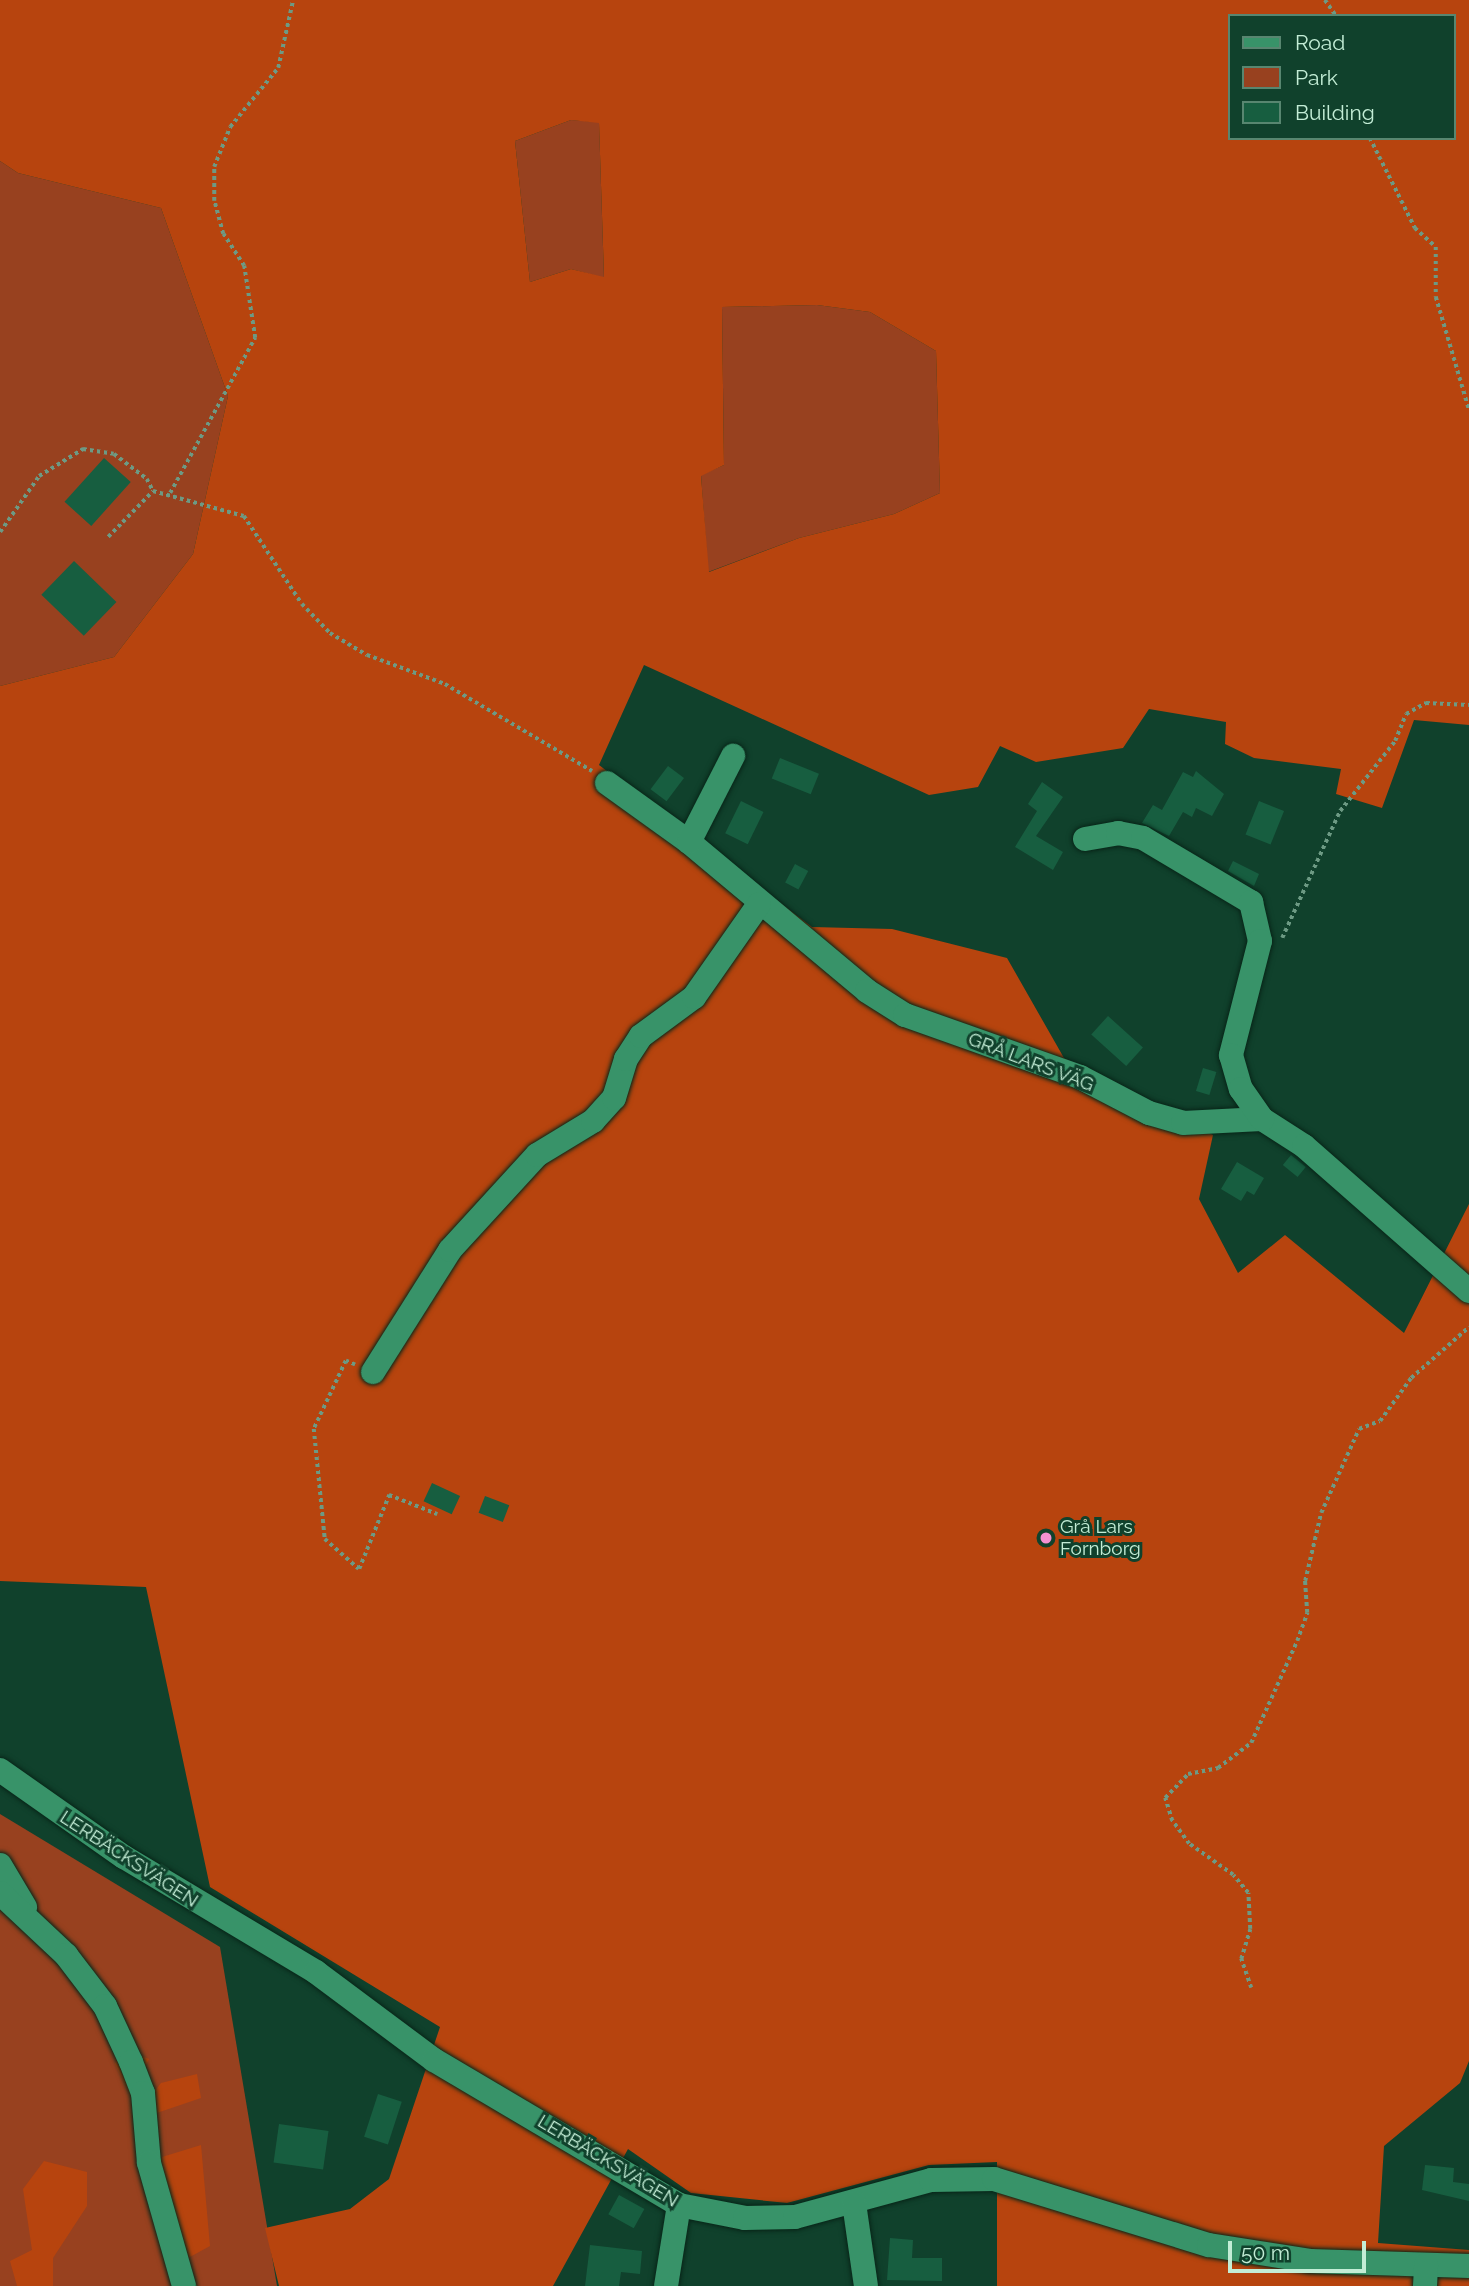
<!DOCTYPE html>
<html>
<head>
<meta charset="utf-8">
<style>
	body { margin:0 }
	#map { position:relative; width:1469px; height:2286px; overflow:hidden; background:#10412c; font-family:Raleway,sans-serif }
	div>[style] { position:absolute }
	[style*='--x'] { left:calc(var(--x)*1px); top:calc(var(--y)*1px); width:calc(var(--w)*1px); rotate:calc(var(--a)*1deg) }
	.green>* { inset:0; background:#98411f }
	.forest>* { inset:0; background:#b7440e }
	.building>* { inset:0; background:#175e40; transform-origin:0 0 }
	.path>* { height:3.5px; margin-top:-1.75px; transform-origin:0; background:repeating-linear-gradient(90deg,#6d9a84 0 3.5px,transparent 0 7px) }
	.roads { filter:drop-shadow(0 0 2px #082518) drop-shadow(0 0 2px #082518) }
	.minor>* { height:24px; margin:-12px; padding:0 12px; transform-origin:12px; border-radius:12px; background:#389369 }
	.dots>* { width:19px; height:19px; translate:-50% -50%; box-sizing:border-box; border:4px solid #10412c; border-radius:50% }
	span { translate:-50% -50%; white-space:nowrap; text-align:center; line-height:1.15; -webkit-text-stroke:6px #10412c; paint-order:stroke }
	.street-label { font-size:19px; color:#c3edd6 }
	.poi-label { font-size:19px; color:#c3edd6 }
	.left { translate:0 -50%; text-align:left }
	.legend { position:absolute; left:1228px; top:14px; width:228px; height:126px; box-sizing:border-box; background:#10412c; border:2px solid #588670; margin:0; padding:9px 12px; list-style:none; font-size:21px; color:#c3edd6 }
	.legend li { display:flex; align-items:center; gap:14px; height:35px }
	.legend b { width:35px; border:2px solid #588670 }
	.scale { position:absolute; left:1228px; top:2241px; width:138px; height:32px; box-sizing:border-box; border:4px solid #c3edd6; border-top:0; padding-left:9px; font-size:21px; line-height:24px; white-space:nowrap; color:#c3edd6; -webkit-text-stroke:5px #10412c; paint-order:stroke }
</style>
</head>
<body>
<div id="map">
	<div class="green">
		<div style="clip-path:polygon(571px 120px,599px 122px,604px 278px,571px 269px,530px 282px,515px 141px)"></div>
		<div style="clip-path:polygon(0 161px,18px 173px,161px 208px,228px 396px,193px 554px,114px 657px,0 686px)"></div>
		<div style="clip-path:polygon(817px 305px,870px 312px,936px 351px,940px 493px,894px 514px,799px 538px,708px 572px,701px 475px,724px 465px,722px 307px)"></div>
		<div style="clip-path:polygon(0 1814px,220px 1947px,277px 2286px,0 2286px)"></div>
	</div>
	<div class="forest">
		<div style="clip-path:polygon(evenodd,0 0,1469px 0,1469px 725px,1414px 720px,1382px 808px,1336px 794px,1341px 769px,1254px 758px,1225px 744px,1226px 722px,1149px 709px,1123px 748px,1036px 762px,1000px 746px,978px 787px,929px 795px,644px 665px,599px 765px,812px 927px,892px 929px,1007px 958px,1064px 1058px,1213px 1135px,1199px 1199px,1238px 1273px,1285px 1235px,1404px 1333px,1469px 1204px,1469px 2061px,1460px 2083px,1384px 2146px,1378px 2243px,1469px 2250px,1469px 2286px,997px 2286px,997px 2162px,929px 2165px,787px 2203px,691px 2193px,628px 2149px,553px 2286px,279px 2286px,265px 2228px,350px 2209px,389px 2179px,440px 2027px,210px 1887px,146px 1587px,0 1581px,0 686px,114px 657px,193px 554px,228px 396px,161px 208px,18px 173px,0 161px,0 0,1229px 16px,1453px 16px,1453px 138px,1229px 138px,1229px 16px,0 0,571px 120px,599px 123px,604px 277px,571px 269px,530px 282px,515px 141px,571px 120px,0 0,817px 305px,870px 312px,936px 351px,940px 493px,894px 514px,799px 538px,709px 572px,701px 476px,724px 465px,722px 307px,817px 305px)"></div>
		<div style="clip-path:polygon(121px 2048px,149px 2059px,141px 2075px,151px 2096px,161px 2083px,197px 2074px,201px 2098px,142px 2118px,115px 2064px)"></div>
		<div style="clip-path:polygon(201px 2145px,210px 2246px,188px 2258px,157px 2181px,162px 2157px)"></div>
		<div style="clip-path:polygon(44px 2161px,87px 2172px,87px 2206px,53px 2258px,53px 2286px,17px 2286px,10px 2261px,32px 2250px,23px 2189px)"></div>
	</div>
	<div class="building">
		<div style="left:104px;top:458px;width:36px;height:59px;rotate:42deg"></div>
		<div style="left:74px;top:561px;width:59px;height:47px;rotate:44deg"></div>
		<div style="left:780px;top:758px;width:42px;height:22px;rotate:22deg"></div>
		<div style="left:668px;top:766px;width:20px;height:29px;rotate:37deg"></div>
		<div style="clip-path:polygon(1196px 771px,1224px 794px,1212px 816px,1196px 808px,1192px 817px,1183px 812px,1169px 836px,1142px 823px,1153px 805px,1162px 810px,1183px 772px,1193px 777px)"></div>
		<div style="clip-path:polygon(1042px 782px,1063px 797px,1036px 836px,1063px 852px,1053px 870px,1015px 847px,1037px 811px,1028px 804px)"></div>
		<div style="left:741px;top:801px;width:25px;height:36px;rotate:26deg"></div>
		<div style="left:1259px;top:801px;width:27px;height:36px;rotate:22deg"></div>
		<div style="clip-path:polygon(1233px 861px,1259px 874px,1254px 886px,1228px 871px)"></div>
		<div style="left:795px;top:864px;width:15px;height:21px;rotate:28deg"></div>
		<div style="left:1108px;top:1016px;width:47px;height:25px;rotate:42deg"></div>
		<div style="left:1203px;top:1068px;width:14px;height:24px;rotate:17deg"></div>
		<div style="left:1291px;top:1155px;width:19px;height:13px;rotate:39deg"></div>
		<div style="clip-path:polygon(1237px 1162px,1264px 1178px,1254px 1195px,1247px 1191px,1241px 1201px,1221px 1189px)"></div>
		<div style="left:432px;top:1483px;width:31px;height:20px;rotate:25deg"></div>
		<div style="left:485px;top:1496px;width:26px;height:18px;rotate:21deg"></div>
		<div style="left:378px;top:2094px;width:25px;height:45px;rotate:18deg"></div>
		<div style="left:279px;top:2124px;width:50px;height:39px;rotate:8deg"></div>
		<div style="clip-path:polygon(1425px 2165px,1454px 2168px,1453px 2182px,1469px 2184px,1469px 2201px,1422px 2190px)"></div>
		<div style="left:619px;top:2195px;width:29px;height:22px;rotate:29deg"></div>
		<div style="clip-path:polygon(890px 2238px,913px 2240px,912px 2258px,942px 2258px,942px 2281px,887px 2280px)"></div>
		<div style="clip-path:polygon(590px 2245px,642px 2251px,640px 2274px,621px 2272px,619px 2286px,585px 2286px)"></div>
	</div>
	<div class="path">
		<div style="--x:1325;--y:0;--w:19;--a:55"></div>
		<div style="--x:1370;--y:138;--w:101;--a:63.4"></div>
		<div style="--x:1415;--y:228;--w:28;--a:42"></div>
		<div style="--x:1436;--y:247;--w:50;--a:90"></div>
		<div style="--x:1436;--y:297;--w:117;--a:73.6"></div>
		<div style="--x:170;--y:493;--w:177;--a:-61.3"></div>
		<div style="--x:255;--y:338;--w:73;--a:-98.7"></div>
		<div style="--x:244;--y:266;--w:38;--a:-123"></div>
		<div style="--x:223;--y:234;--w:34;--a:-105"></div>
		<div style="--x:214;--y:201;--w:34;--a:-90"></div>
		<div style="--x:214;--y:167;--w:43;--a:-68.2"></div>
		<div style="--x:230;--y:127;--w:76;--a:-50.9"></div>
		<div style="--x:278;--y:68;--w:70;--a:-77.6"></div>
		<div style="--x:0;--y:532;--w:68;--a:-55.1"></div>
		<div style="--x:39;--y:476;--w:52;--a:-31.5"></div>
		<div style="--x:83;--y:449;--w:31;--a:9"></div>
		<div style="--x:114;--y:454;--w:41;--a:37.1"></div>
		<div style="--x:147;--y:479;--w:13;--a:63"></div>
		<div style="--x:108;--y:537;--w:64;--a:-45.6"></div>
		<div style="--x:153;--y:491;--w:94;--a:15.4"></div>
		<div style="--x:244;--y:516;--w:105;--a:56.6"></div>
		<div style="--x:302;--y:604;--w:40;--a:46"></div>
		<div style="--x:330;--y:633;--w:43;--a:30.7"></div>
		<div style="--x:367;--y:655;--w:83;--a:20.4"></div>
		<div style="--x:445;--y:684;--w:171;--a:30.6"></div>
		<div style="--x:1282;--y:938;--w:140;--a:-65.5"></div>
		<div style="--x:1340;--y:811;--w:89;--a:-51.8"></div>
		<div style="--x:1395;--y:741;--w:29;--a:-68"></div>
		<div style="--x:1406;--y:714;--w:23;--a:-29"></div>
		<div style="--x:1426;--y:703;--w:43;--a:2.7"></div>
		<div style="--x:355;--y:1365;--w:10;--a:-156"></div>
		<div style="--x:346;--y:1361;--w:75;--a:115.2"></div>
		<div style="--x:314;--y:1429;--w:111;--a:84.3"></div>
		<div style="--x:325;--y:1539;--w:45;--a:41.4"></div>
		<div style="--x:359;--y:1569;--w:80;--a:-67.9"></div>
		<div style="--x:389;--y:1495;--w:52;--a:21.6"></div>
		<div style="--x:1251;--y:1988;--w:31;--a:-109"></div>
		<div style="--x:1241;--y:1959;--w:31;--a:-73"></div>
		<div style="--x:1250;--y:1929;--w:36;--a:-93"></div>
		<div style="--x:1248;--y:1893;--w:23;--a:-130"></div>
		<div style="--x:1233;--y:1875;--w:54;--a:-144.8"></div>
		<div style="--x:1189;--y:1844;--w:29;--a:-126"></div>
		<div style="--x:1172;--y:1821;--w:24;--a:-107"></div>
		<div style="--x:1165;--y:1798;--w:33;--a:-46"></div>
		<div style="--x:1188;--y:1774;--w:31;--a:-11"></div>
		<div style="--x:1218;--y:1768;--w:41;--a:-37.1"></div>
		<div style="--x:1251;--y:1743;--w:112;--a:-65.7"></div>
		<div style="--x:1297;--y:1641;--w:30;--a:-70"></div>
		<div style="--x:1307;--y:1613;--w:32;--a:-94"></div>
		<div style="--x:1305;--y:1581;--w:70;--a:-76.8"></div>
		<div style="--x:1321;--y:1513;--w:92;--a:-65.7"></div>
		<div style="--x:1359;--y:1429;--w:22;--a:-21"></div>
		<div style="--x:1380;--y:1421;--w:53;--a:-54.2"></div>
		<div style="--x:1411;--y:1378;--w:77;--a:-41.3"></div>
	</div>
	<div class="roads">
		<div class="minor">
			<div style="--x:607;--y:783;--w:101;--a:35.7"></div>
			<div style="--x:689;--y:842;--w:232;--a:39.9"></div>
			<div style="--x:867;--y:991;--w:45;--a:32.3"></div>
			<div style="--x:905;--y:1015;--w:186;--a:19.5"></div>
			<div style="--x:1080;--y:1077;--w:78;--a:27.6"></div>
			<div style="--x:1149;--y:1113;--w:35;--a:16"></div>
			<div style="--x:1183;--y:1123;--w:79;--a:-2.9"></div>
			<div style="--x:1262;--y:1119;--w:50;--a:32.7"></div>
			<div style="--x:1304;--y:1146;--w:220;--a:41.3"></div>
			<div style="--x:1085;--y:839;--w:34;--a:-10"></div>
			<div style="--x:1118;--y:833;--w:25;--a:11"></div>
			<div style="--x:1143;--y:838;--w:126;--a:30.7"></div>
			<div style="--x:1251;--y:902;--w:40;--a:77"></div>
			<div style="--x:1260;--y:941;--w:118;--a:104.3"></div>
			<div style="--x:1231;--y:1055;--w:35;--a:74"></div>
			<div style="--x:1241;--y:1089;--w:37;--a:55"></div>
			<div style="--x:689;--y:842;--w:97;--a:-62.9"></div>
			<div style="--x:373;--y:1372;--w:144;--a:-57.7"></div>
			<div style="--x:450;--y:1250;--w:129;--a:-47.5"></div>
			<div style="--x:537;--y:1155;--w:66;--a:-31.3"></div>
			<div style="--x:593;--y:1121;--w:31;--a:-48"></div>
			<div style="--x:614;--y:1098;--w:41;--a:-72.9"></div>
			<div style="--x:626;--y:1059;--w:27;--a:-57"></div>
			<div style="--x:641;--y:1036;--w:66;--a:-36.3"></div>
			<div style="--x:694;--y:997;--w:113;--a:-55"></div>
			<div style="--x:0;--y:1770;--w:151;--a:35.1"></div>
			<div style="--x:124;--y:1857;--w:224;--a:30.9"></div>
			<div style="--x:316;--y:1972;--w:147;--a:36.7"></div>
			<div style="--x:434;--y:2060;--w:285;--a:30.6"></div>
			<div style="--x:679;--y:2205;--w:67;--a:11.1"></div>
			<div style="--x:745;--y:2218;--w:50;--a:-1.1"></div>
			<div style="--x:795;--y:2217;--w:141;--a:-15.2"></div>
			<div style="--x:931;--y:2180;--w:63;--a:-0.9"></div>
			<div style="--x:994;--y:2179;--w:225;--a:17.1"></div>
			<div style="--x:1209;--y:2245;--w:102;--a:9"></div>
			<div style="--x:1310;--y:2261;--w:159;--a:1.8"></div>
			<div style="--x:0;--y:1865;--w:49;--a:59.2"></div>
			<div style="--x:0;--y:1893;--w:91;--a:43.2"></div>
			<div style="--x:66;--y:1955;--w:64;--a:52.6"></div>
			<div style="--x:105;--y:2006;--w:62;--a:65.1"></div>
			<div style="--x:131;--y:2062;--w:33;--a:69"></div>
			<div style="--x:143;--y:2093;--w:70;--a:85.1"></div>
			<div style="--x:149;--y:2163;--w:128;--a:74.1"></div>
			<div style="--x:854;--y:2203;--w:84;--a:81.8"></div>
			<div style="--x:666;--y:2286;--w:82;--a:-80.9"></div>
			<div style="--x:1425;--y:2286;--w:21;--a:-87"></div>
		</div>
	</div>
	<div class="dots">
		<div style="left:1046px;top:1538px;background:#f491d3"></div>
	</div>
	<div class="street-label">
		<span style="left:1031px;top:1062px;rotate:21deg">GRÅ LARS VÄG</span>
		<span style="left:129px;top:1859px;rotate:33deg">LERBÄCKSVÄGEN</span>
		<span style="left:608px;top:2161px;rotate:31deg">LERBÄCKSVÄGEN</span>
	</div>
	<div class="poi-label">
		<span class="left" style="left:1060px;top:1538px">Grå Lars<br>Fornborg</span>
	</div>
	<ul class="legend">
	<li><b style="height:9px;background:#389369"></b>Road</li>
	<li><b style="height:19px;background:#98411f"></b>Park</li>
	<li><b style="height:19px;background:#175e40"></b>Building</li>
	</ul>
	<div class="scale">50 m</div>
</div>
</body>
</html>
